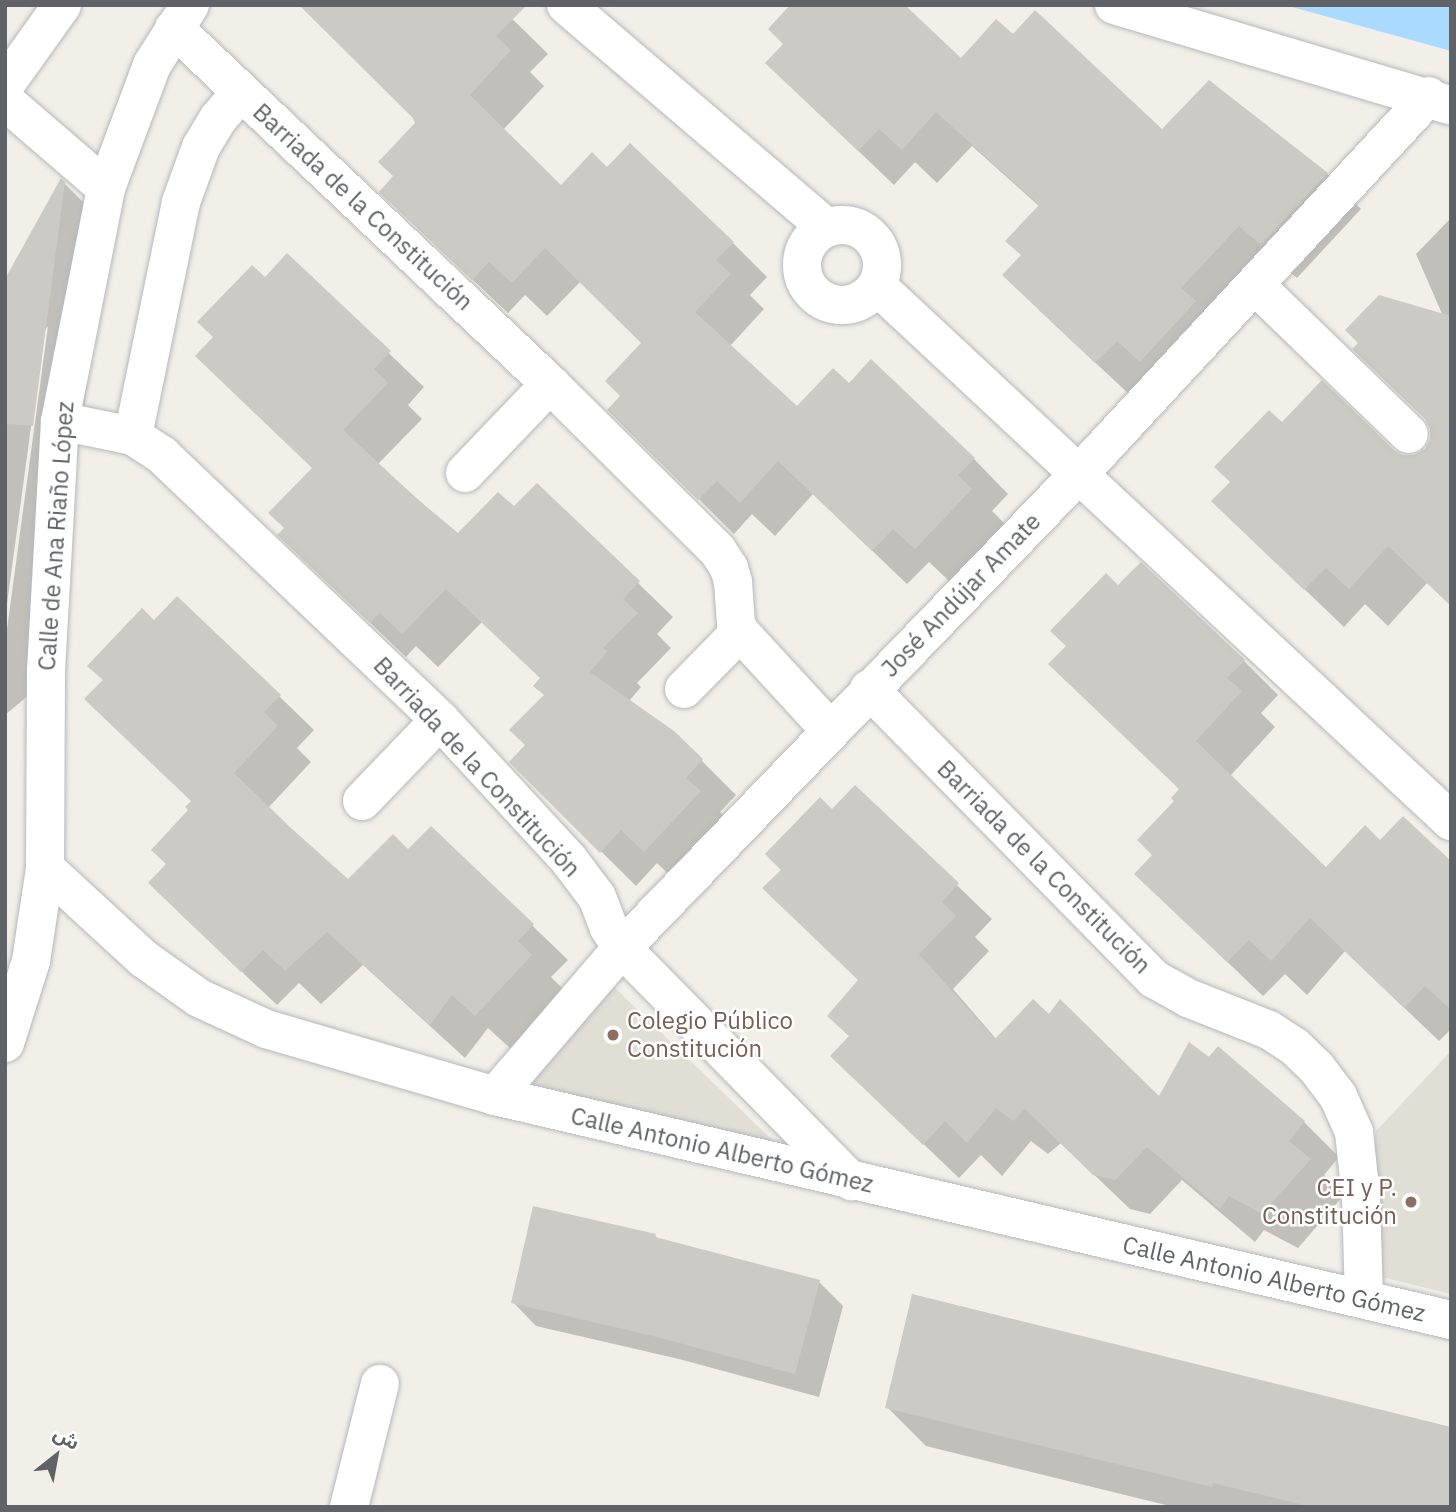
<!DOCTYPE html>
<html>
<head>
<meta charset="utf-8">
<style>
	body { margin:0 }
	#map { position:relative; width:1456px; height:1512px; overflow:hidden; background:#f1efe8; font-family:"IBM Plex Sans","Noto Sans Arabic",sans-serif }
	div>[style] { position:absolute }
	[style*='--x'] { left:calc(var(--x)*1px); top:calc(var(--y)*1px); width:calc(var(--w)*1px); rotate:calc(var(--a)*1deg) }
	.education>* { inset:0; background:#e1ded6 }
	.water>* { inset:0; background:#aadaff }
	.shadow>* { inset:0; background:#0003 }
	.building>* { inset:0; background:#cccac5 }
	.roads { filter:drop-shadow(0 0 2px #b5b8bc) drop-shadow(0 0 2px #b5b8bc) }
	.street>* { height:38px; margin:-19px; padding:0 19px; transform-origin:19px; border-radius:19px; background:#fff }
	.street>.ring { margin:-19px; padding:0; box-sizing:content-box; background:none; border:38px solid #fff; border-radius:50% }
	.dots>* { width:19px; height:19px; translate:-50% -50%; box-sizing:border-box; border:4px solid #fff; border-radius:50% }
	span { translate:-50% -50%; white-space:nowrap; text-align:center; line-height:1.15; -webkit-text-stroke:5px #fff; paint-order:stroke }
	.street-label { font-size:24px; color:#5f6368 }
	.education-label { font-size:24px; color:#785e54 }
	.left { translate:0 -50%; text-align:left }
	.right { translate:-100% -50%; text-align:right }
	.frame { position:absolute; inset:0; border:7px solid #5f6368; pointer-events:none }
	.north { position:absolute; left:21px; top:1421px; width:70px; height:70px; -webkit-text-stroke:5px #fff; paint-order:stroke; rotate:31deg; font-size:19px; font-weight:700; line-height:28px; text-align:center; color:#5f6368 }
	.north::after { content:''; display:block; margin:auto; width:24px; height:32px; background:#5f6368; clip-path:polygon(50% 0,100% 100%,50% 72%,0 100%) }
</style>
</head>
<body>
<div id="map">
	<div class="education">
		<div style="clip-path:polygon(611px 984px,794px 1161px,514px 1086px)"></div>
		<div style="clip-path:polygon(1451px 1051px,1451px 1294px,1365px 1273px,1376px 1131px)"></div>
	</div>
	<div class="water">
		<div style="clip-path:polygon(1285px 5px,1451px 5px,1451px 51px)"></div>
	</div>
	<div class="shadow">
		<div style="clip-path:polygon(498px 5px,548px 54px,530px 72px,544px 86px,503px 130px,561px 188px,607px 169px,733px 243px,767px 277px,750px 295px,764px 309px,730px 346px,797px 409px,849px 386px,974px 459px,1008px 494px,992px 511px,1006px 525px,950px 582px,929px 562px,907px 584px,813px 494px,775px 536px,752px 514px,734px 534px,609px 410px,622px 396px,643px 343px,580px 282px,547px 316px,525px 295px,508px 313px,416px 226px,395px 177px,418px 123px)"></div>
		<div style="clip-path:polygon(1013px 36px,1162px 132px,1327px 174px,1361px 209px,1297px 278px,1275px 259px,1131px 396px,1039px 310px,1023px 256px,1040px 207px,972px 146px,937px 183px,915px 162px,894px 185px,802px 97px,961px 61px)"></div>
		<div style="clip-path:polygon(62px 181px,108px 227px,48px 679px,5px 715px,5px 644px,48px 326px,44px 331px,5px 619px,5px 282px)"></div>
		<div style="clip-path:polygon(1451px 218px,1451px 605px,1427px 583px,1388px 626px,1365px 604px,1344px 627px,1252px 539px,1282px 424px,1403px 457px,1415px 457px,1426px 450px,1432px 439px,1443px 316px,1416px 254px)"></div>
		<div style="clip-path:polygon(287px 255px,424px 387px,408px 405px,422px 419px,378px 464px,458px 535px,514px 509px,537px 485px,673px 617px,657px 634px,671px 648px,637px 683px,641px 687px,629px 701px,673px 732px,736px 795px,720px 812px,734px 827px,680px 885px,657px 863px,636px 886px,511px 762px,527px 745px,545px 695px,542px 679px,482px 622px,438px 667px,416px 646px,406px 657px,314px 569px,286px 528px,313px 468px,265px 279px)"></div>
		<div style="clip-path:polygon(1118px 588px,1244px 661px,1278px 695px,1261px 713px,1275px 727px,1230px 776px,1326px 869px,1380px 842px,1451px 864px,1451px 1029px,1439px 1041px,1345px 951px,1307px 995px,1285px 974px,1263px 996px,1171px 908px,1154px 855px,1181px 790px)"></div>
		<div style="clip-path:polygon(155px 622px,279px 696px,314px 730px,297px 748px,311px 762px,268px 808px,348px 882px,408px 852px,431px 828px,568px 960px,551px 977px,565px 991px,511px 1049px,488px 1028px,465px 1058px,363px 965px,321px 1004px,299px 983px,277px 1005px,185px 918px,168px 865px,193px 802px)"></div>
		<div style="clip-path:polygon(855px 787px,992px 919px,975px 937px,989px 951px,953px 989px,997px 1040px,1049px 1016px,1159px 1098px,1218px 1049px,1304px 1122px,1339px 1157px,1324px 1175px,1344px 1195px,1298px 1248px,1264px 1230px,1255px 1242px,1182px 1180px,1150px 1214px,1130px 1209px,1061px 1143px,1048px 1154px,1031px 1141px,1002px 1176px,981px 1155px,959px 1178px,867px 1090px,850px 1037px,829px 1016px,860px 981px,833px 812px)"></div>
		<div style="clip-path:polygon(655px 1236px,659px 1239px,819px 1282px,843px 1306px,819px 1397px,679px 1359px,536px 1326px,513px 1302px)"></div>
		<div style="clip-path:polygon(887px 1407px,1451px 1507px,1174px 1507px,926px 1446px)"></div>
	</div>
	<div class="building">
		<div style="clip-path:polygon(299px 5px,527px 5px,496px 36px,511px 50px,470px 95px,561px 185px,592px 152px,607px 167px,630px 143px,734px 242px,716px 260px,731px 274px,695px 312px,797px 406px,833px 368px,849px 383px,871px 359px,975px 458px,958px 475px,972px 489px,915px 549px,893px 529px,872px 551px,778px 461px,740px 503px,717px 481px,698px 500px,607px 410px,620px 396px,605px 381px,641px 343px,545px 248px,512px 283px,489px 262px,472px 280px,379px 192px,393px 176px,378px 162px,415px 123px,413px 118px)"></div>
		<div style="clip-path:polygon(790px 5px,905px 5px,961px 58px,996px 19px,1013px 34px,1035px 10px,1162px 129px,1209px 80px,1328px 173px,1261px 245px,1239px 226px,1181px 288px,1196px 301px,1140px 362px,1117px 341px,1095px 363px,1002px 275px,1021px 255px,1005px 241px,1039px 205px,936px 112px,902px 150px,879px 129px,858px 151px,765px 63px,783px 44px,768px 29px)"></div>
		<div style="clip-path:polygon(61px 178px,65px 182px,33px 426px,5px 424px,5px 279px)"></div>
		<div style="clip-path:polygon(287px 253px,391px 351px,374px 369px,388px 383px,343px 430px,416px 498px,458px 533px,498px 492px,514px 506px,537px 483px,640px 581px,623px 599px,638px 613px,603px 648px,608px 651px,590px 672px,674px 731px,703px 759px,686px 778px,701px 791px,644px 852px,621px 830px,600px 853px,509px 762px,525px 745px,509px 730px,544px 695px,533px 686px,540px 678px,446px 589px,402px 634px,380px 613px,370px 623px,277px 535px,284px 528px,268px 513px,312px 468px,195px 356px,213px 337px,197px 322px,252px 265px,265px 277px)"></div>
		<div style="clip-path:polygon(1379px 295px,1451px 316px,1451px 606px,1388px 546px,1349px 589px,1326px 568px,1304px 590px,1211px 501px,1230px 482px,1214px 467px,1269px 410px,1282px 422px,1322px 380px,1394px 450px,1403px 455px,1414px 455px,1425px 449px,1430px 439px,1430px 429px,1425px 419px,1352px 349px,1358px 343px,1345px 330px)"></div>
		<div style="clip-path:polygon(1141px 562px,1245px 660px,1227px 678px,1242px 691px,1196px 741px,1326px 867px,1365px 825px,1380px 840px,1403px 816px,1451px 861px,1451px 1010px,1425px 986px,1404px 1008px,1310px 918px,1271px 961px,1249px 940px,1227px 962px,1134px 874px,1152px 855px,1137px 840px,1174px 801px,1171px 798px,1179px 789px,1048px 664px,1066px 646px,1050px 631px,1106px 573px,1118px 585px)"></div>
		<div style="clip-path:polygon(177px 596px,281px 695px,264px 712px,278px 726px,234px 773px,291px 828px,348px 879px,393px 834px,408px 849px,431px 826px,534px 924px,518px 941px,532px 955px,475px 1016px,452px 995px,430px 1025px,327px 932px,285px 971px,263px 950px,241px 972px,148px 883px,166px 864px,151px 850px,188px 810px,185px 807px,191px 801px,84px 699px,103px 680px,87px 666px,142px 608px,154px 620px)"></div>
		<div style="clip-path:polygon(855px 785px,959px 883px,942px 902px,956px 916px,919px 954px,995px 1039px,1033px 999px,1049px 1014px,1060px 999px,1159px 1096px,1189px 1042px,1209px 1057px,1218px 1046px,1305px 1121px,1289px 1141px,1311px 1159px,1262px 1214px,1229px 1196px,1220px 1209px,1147px 1147px,1115px 1180px,1093px 1175px,1025px 1109px,1013px 1121px,996px 1108px,967px 1143px,945px 1121px,923px 1145px,830px 1056px,849px 1036px,827px 1016px,858px 980px,762px 888px,781px 870px,765px 854px,820px 797px,832px 809px)"></div>
		<div style="clip-path:polygon(533px 1206px,656px 1234px,655px 1237px,820px 1280px,795px 1374px,653px 1336px,511px 1303px)"></div>
		<div style="clip-path:polygon(912px 1294px,1451px 1427px,1451px 1507px,1312px 1507px,1213px 1483px,1212px 1487px,885px 1408px)"></div>
	</div>
	<div class="roads">
		<div class="street">
			<div style="--x:566;--y:5;--w:343;--a:40.5"></div>
			<div style="--x:1114;--y:5;--w:351;--a:16.6"></div>
			<div style="--x:174;--y:28;--w:518;--a:43.43"></div>
			<div style="--x:550;--y:384;--w:237;--a:44.8"></div>
			<div style="--x:718;--y:551;--w:20;--a:57"></div>
			<div style="--x:729;--y:568;--w:15;--a:74"></div>
			<div style="--x:733;--y:582;--w:42;--a:85.9"></div>
			<div style="--x:736;--y:624;--w:9;--a:63"></div>
			<div style="--x:740;--y:632;--w:133;--a:47.4"></div>
			<div style="--x:5;--y:85;--w:98;--a:-54.5"></div>
			<div style="--x:5;--y:101;--w:133;--a:40.7"></div>
			<div class="ring" style="left:802px;top:225px;width:42px;height:42px"></div>
			<div style="--x:1255;--y:285;--w:214;--a:44.1"></div>
			<div style="--x:877;--y:286;--w:785;--a:42.99"></div>
			<div style="--x:60;--y:421;--w:75;--a:11.6"></div>
			<div style="--x:133;--y:436;--w:35;--a:33"></div>
			<div style="--x:162;--y:455;--w:384;--a:43.6"></div>
			<div style="--x:440;--y:720;--w:190;--a:47.3"></div>
			<div style="--x:569;--y:860;--w:46;--a:52.9"></div>
			<div style="--x:597;--y:897;--w:33;--a:69"></div>
			<div style="--x:609;--y:928;--w:24;--a:57"></div>
			<div style="--x:622;--y:948;--w:327;--a:45.5"></div>
			<div style="--x:133;--y:436;--w:239;--a:-78.4"></div>
			<div style="--x:181;--y:202;--w:59;--a:-70"></div>
			<div style="--x:201;--y:147;--w:33;--a:-59"></div>
			<div style="--x:218;--y:119;--w:35;--a:-50"></div>
			<div style="--x:465;--y:473;--w:123;--a:-46.3"></div>
			<div style="--x:684;--y:689;--w:80;--a:-45.5"></div>
			<div style="--x:869;--y:689;--w:407;--a:45.5"></div>
			<div style="--x:1154;--y:979;--w:39;--a:29"></div>
			<div style="--x:1188;--y:998;--w:87;--a:21.6"></div>
			<div style="--x:1269;--y:1030;--w:30;--a:33"></div>
			<div style="--x:1294;--y:1046;--w:30;--a:44"></div>
			<div style="--x:1316;--y:1067;--w:36;--a:53"></div>
			<div style="--x:1338;--y:1096;--w:39;--a:66"></div>
			<div style="--x:1354;--y:1132;--w:66;--a:83.9"></div>
			<div style="--x:1361;--y:1198;--w:101;--a:88.3"></div>
			<div style="--x:362;--y:801;--w:112;--a:-46.1"></div>
			<div style="--x:45;--y:868;--w:134;--a:42.6"></div>
			<div style="--x:144;--y:959;--w:67;--a:35.3"></div>
			<div style="--x:199;--y:998;--w:74;--a:24.8"></div>
			<div style="--x:266;--y:1029;--w:239;--a:16.3"></div>
			<div style="--x:495;--y:1096;--w:982;--a:13.19"></div>
			<div style="--x:5;--y:1043;--w:86;--a:-72.4"></div>
			<div style="--x:31;--y:961;--w:94;--a:-81.4"></div>
			<div style="--x:45;--y:868;--w:197;--a:-89.7"></div>
			<div style="--x:46;--y:671;--w:250;--a:-86.8"></div>
			<div style="--x:60;--y:421;--w:237;--a:-78.8"></div>
			<div style="--x:106;--y:188;--w:131;--a:-69.5"></div>
			<div style="--x:152;--y:65;--w:71;--a:-57.7"></div>
			<div style="--x:495;--y:1096;--w:195;--a:-49.4"></div>
			<div style="--x:622;--y:948;--w:658;--a:-46.05"></div>
			<div style="--x:1079;--y:474;--w:515;--a:-47.2"></div>
			<div style="--x:349;--y:1507;--w:127;--a:-75.9"></div>
		</div>
	</div>
	<div class="dots">
		<div style="left:613px;top:1035px;background:#8d6e63"></div>
		<div style="left:1411px;top:1202px;background:#8d6e63"></div>
	</div>
	<div class="street-label">
		<span style="left:363px;top:207px;rotate:43deg">Barriada de la Constitución</span>
		<span style="left:56px;top:536px;rotate:-86deg">Calle de Ana Riaño López</span>
		<span style="left:961px;top:595px;rotate:-46deg">José Andújar Amate</span>
		<span style="left:477px;top:767px;rotate:47deg">Barriada de la Constitución</span>
		<span style="left:1044px;top:867px;rotate:45deg">Barriada de la Constitución</span>
		<span style="left:722px;top:1150px;rotate:13deg">Calle Antonio Alberto Gómez</span>
		<span style="left:1274px;top:1279px;rotate:13deg">Calle Antonio Alberto Gómez</span>
	</div>
	<div class="education-label">
		<span class="left" style="left:627px;top:1035px">Colegio Público<br>Constitución</span>
		<span class="right" style="left:1397px;top:1202px">CEI y P.<br>Constitución</span>
	</div>
	<div class="frame"></div>
	<div class="north">ش</div>
</div>
</body>
</html>
